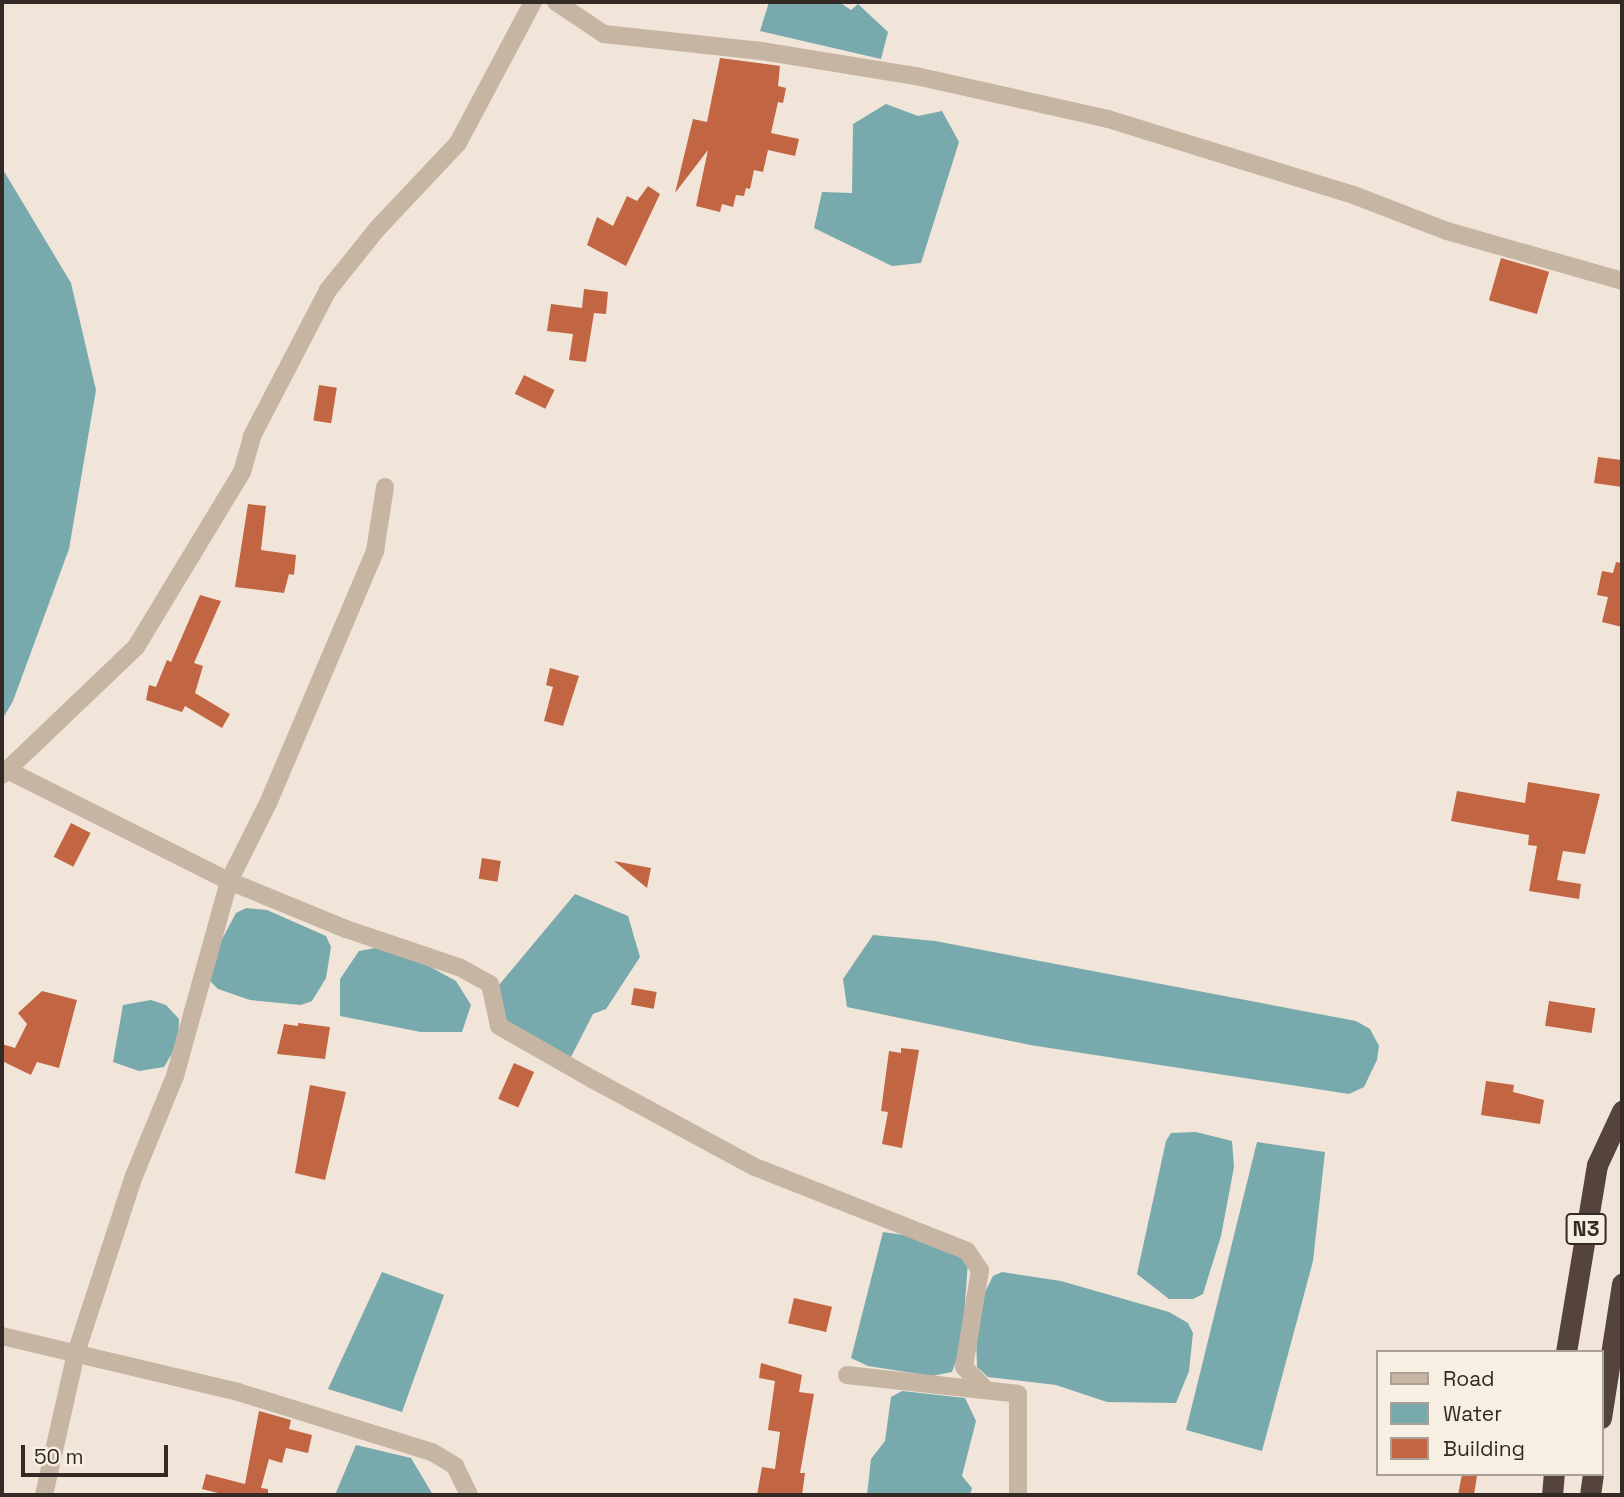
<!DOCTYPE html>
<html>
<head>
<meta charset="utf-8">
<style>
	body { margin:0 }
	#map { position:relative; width:1624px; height:1497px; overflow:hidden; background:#f0e5d8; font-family:"Space Grotesk",sans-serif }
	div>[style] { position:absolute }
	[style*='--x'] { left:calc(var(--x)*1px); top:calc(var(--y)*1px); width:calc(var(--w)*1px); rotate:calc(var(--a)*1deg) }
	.water>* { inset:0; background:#78a9ac }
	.building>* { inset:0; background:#c26543; transform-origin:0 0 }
	.minor>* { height:18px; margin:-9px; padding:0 9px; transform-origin:9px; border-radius:9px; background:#c7b5a4 }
	.highway>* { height:21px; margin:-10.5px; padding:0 10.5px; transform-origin:10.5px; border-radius:10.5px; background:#54443d }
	span { translate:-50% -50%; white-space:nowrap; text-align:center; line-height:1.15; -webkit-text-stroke:7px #f8efe3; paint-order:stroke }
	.shield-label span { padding:2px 5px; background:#f8efe3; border:2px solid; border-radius:5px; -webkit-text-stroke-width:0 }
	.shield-label { font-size:21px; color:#332a26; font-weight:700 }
	.frame { position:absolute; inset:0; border:4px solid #332a26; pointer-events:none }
	.legend { position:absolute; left:1376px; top:1350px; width:228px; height:126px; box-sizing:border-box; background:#f8efe3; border:2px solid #a9a097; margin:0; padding:9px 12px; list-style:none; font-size:21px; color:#332a26 }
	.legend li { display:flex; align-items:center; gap:14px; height:35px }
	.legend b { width:35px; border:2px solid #a9a097 }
	.scale { position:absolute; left:21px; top:1445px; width:147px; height:32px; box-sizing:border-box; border:4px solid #332a26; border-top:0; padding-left:9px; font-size:21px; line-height:24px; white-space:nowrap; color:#332a26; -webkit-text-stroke:5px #f8efe3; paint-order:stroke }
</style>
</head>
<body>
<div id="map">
	<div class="water">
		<div style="clip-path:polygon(769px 2px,839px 2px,851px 10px,858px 4px,888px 32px,881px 59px,760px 31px)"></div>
		<div style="clip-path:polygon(886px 104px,918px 116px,942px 111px,959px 142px,921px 263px,892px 266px,814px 228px,822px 192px,852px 193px,853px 124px)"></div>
		<div style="clip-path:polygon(2px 168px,71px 283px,96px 390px,69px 549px,13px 701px,2px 720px)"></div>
		<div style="clip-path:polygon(575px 894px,628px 916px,640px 957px,606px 1009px,593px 1014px,571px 1057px,503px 1025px,499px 985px)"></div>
		<div style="clip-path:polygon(246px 908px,267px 910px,326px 936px,331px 947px,326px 978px,312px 1001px,301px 1005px,250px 1000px,218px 989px,210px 981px,221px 941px,236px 913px)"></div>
		<div style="clip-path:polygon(873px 935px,935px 941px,1356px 1021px,1370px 1029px,1379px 1046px,1377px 1060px,1364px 1087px,1349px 1094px,1030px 1045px,847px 1007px,843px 979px)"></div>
		<div style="clip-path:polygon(375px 948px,425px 964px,456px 981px,471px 1005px,462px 1032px,421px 1032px,340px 1016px,340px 979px,359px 951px)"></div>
		<div style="clip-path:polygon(151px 1000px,166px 1005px,179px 1019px,178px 1043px,164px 1067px,139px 1071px,113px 1062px,123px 1005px)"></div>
		<div style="clip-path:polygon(1196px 1132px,1232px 1141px,1234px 1167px,1221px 1236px,1203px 1294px,1193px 1299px,1169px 1299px,1137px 1274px,1166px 1141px,1171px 1133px)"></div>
		<div style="clip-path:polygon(1257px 1142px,1325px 1152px,1313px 1261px,1262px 1451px,1186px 1430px)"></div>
		<div style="clip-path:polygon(883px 1232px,924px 1238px,968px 1261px,962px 1345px,952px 1372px,932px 1376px,868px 1366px,851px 1358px)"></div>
		<div style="clip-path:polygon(382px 1272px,444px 1295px,402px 1412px,328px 1389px)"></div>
		<div style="clip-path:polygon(1002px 1272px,1061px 1281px,1169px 1312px,1188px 1323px,1193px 1333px,1189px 1371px,1176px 1403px,1107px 1402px,1056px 1385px,988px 1377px,977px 1367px,976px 1335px,981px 1300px,993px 1276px)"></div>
		<div style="clip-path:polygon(902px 1391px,965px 1398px,976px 1421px,962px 1476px,972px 1488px,970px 1495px,867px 1495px,871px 1459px,885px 1441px,891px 1397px)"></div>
		<div style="clip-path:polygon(356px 1445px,411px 1458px,433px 1495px,335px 1495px)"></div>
	</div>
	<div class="building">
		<div style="clip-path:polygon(720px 58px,780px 66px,778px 86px,786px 88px,783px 103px,778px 102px,771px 133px,799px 139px,795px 156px,768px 150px,763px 172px,754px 170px,750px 189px,746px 188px,744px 196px,736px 195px,733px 207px,722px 204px,720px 212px,696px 206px,708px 150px,675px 193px,693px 119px,707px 122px)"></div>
		<div style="clip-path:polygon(648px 186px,660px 194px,626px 266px,587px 245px,597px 217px,613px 226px,627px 196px,637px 201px)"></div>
		<div style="left:1501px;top:258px;width:50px;height:44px;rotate:16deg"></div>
		<div style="clip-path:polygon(584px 289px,608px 292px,606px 314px,594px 313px,586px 362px,569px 360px,573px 334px,547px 331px,551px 304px,582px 308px)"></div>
		<div style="left:524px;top:375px;width:34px;height:21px;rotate:26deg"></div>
		<div style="left:319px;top:385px;width:18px;height:36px;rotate:9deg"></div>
		<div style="clip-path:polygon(1598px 457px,1622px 460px,1622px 487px,1594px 483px)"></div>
		<div style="clip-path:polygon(248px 504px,266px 506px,261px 550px,296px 555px,294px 575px,289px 574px,284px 593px,235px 587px)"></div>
		<div style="clip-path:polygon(1616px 562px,1622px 563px,1622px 627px,1602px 622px,1608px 597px,1597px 595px,1602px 571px,1613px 573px)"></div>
		<div style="clip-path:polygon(200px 595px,221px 601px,194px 663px,203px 666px,195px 693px,230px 714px,222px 728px,185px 706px,182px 712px,146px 700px,149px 685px,156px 687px,167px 660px,171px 662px)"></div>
		<div style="clip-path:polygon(550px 668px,579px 676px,563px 726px,544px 721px,553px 687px,546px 685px)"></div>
		<div style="clip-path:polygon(1528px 782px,1600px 794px,1585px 854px,1563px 851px,1557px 880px,1581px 884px,1579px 899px,1529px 891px,1537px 846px,1528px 845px,1529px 835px,1451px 821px,1457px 791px,1525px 803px)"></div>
		<div style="left:71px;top:823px;width:22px;height:38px;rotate:27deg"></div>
		<div style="left:482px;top:858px;width:19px;height:21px;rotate:9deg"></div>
		<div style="clip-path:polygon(614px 861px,651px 868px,647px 888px)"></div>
		<div style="left:634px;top:988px;width:23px;height:17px;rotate:10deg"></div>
		<div style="clip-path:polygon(42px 991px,77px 1000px,59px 1068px,37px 1062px,31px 1075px,2px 1061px,2px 1044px,15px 1048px,27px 1024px,18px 1013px)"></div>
		<div style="left:1549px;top:1001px;width:47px;height:25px;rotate:9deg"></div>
		<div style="clip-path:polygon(298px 1023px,330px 1027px,325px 1059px,277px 1054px,284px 1024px,298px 1026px)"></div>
		<div style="clip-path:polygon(901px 1048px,919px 1050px,902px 1148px,882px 1144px,888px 1112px,881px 1111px,889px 1051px,901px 1053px)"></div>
		<div style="left:514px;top:1063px;width:22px;height:39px;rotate:24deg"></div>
		<div style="clip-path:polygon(1486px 1081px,1514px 1085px,1513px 1092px,1544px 1100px,1540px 1124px,1481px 1115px)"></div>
		<div style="clip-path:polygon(310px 1085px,346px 1092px,325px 1180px,295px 1173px)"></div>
		<div style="left:794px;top:1298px;width:39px;height:26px;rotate:13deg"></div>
		<div style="clip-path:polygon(761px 1363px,802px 1375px,799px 1392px,814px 1394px,800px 1473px,805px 1473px,802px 1495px,757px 1495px,762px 1467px,775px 1469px,780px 1432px,768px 1430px,775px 1381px,759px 1378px)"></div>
		<div style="clip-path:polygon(259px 1411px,291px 1420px,289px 1429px,312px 1435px,308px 1453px,286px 1448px,282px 1463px,269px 1459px,261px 1488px,268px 1489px,268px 1495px,226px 1495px,202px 1489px,206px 1474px,245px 1484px)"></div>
		<div style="clip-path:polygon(1462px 1474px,1477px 1476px,1474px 1495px,1458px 1495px)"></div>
	</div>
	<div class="minor">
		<div style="--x:556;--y:2;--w:58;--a:33.7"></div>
		<div style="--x:604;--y:34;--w:158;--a:6.2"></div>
		<div style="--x:761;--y:51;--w:157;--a:9.2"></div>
		<div style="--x:916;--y:76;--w:197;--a:12.6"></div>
		<div style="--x:1108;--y:119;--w:254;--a:17.2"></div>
		<div style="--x:1351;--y:194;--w:103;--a:21.1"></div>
		<div style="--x:1447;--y:231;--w:182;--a:15.9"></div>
		<div style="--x:5;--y:769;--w:250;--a:26.6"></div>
		<div style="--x:229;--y:881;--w:126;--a:22.3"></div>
		<div style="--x:346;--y:929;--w:121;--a:18.7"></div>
		<div style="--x:461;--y:968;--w:33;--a:29"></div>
		<div style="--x:490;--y:984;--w:43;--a:77.9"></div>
		<div style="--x:499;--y:1026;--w:107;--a:29.7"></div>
		<div style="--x:592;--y:1079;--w:185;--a:28.4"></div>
		<div style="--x:755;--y:1167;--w:228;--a:21.6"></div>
		<div style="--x:967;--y:1251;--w:23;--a:56"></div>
		<div style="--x:980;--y:1270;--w:98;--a:99.4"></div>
		<div style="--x:964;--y:1367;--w:32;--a:46"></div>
		<div style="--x:2;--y:775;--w:185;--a:-43.7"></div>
		<div style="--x:136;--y:647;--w:205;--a:-58.8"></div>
		<div style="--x:242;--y:472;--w:37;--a:-74"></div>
		<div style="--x:252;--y:436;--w:165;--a:-62.5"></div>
		<div style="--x:328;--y:290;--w:78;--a:-51.2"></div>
		<div style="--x:377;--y:229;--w:118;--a:-46.7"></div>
		<div style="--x:458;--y:143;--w:160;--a:-62"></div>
		<div style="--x:2;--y:1336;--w:243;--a:13.3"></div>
		<div style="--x:238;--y:1392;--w:203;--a:17.2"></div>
		<div style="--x:432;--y:1452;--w:27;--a:31"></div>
		<div style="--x:455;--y:1466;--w:32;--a:64"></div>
		<div style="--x:847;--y:1375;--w:172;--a:6.3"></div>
		<div style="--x:1018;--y:1394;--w:101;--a:90"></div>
		<div style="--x:44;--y:1495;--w:146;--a:-77.3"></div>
		<div style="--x:76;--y:1353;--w:186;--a:-71.9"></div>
		<div style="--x:134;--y:1176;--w:108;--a:-67.7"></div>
		<div style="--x:175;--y:1076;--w:202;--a:-74.5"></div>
		<div style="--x:229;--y:881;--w:89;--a:-63.4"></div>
		<div style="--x:269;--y:801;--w:272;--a:-67"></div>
		<div style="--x:375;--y:551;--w:65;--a:-81.1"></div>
	</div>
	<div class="highway">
		<div style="--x:1566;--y:1352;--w:190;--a:-80.6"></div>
		<div style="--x:1597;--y:1165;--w:60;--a:-65.2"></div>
		<div style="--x:1601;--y:1418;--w:136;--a:-81.1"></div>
		<div style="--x:1552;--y:1495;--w:21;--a:-85"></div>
		<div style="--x:1590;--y:1495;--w:21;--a:-82"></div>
	</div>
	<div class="shield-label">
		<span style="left:1586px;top:1229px">N3</span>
	</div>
	<div class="frame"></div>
	<ul class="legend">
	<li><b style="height:9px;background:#c7b5a4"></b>Road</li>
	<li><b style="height:19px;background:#78a9ac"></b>Water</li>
	<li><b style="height:19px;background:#c26543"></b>Building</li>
	</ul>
	<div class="scale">50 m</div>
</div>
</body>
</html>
